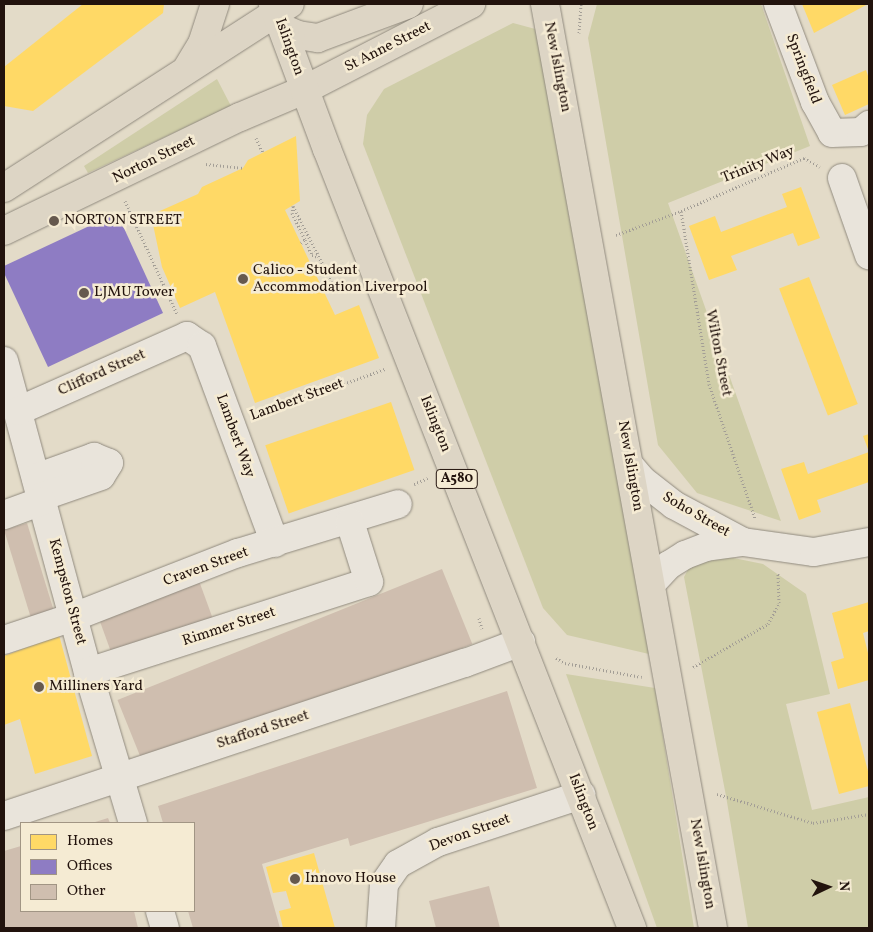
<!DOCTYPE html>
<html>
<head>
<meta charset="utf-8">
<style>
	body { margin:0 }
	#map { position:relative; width:873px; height:932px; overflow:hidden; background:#e3dbc8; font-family:Vollkorn,serif }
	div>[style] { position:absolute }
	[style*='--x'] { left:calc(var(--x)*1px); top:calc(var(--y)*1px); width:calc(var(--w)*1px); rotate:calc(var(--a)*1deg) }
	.green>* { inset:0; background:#cfcda8 }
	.homes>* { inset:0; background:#ffd966; transform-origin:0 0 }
	.offices>* { inset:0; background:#8e7cc3 }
	.building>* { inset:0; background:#cfbeaf; transform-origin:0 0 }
	.path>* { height:3px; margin-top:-1.5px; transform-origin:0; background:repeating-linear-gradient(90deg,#a39e96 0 1px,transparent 0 3.5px) }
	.roads { filter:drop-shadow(0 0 1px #908a7e) drop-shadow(0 0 1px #908a7e) }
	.minor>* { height:28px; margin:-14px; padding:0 14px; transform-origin:14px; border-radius:14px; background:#e9e4db }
	.major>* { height:28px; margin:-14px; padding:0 14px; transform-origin:14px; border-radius:14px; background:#ddd5c5 }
	.highway>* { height:28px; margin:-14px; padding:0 14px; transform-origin:14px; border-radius:14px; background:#ddd5c5 }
	.dots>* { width:14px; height:14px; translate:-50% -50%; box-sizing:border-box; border:2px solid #f5ebd3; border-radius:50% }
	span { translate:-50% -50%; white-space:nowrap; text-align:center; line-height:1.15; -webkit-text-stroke:5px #f5ebd3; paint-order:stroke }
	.shield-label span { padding:1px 4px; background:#f5ebd3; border:1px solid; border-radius:4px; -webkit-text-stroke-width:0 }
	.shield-label { font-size:14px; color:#22130d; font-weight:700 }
	.street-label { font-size:15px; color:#22130d }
	.poi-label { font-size:15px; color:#22130d }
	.left { translate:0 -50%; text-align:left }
	.frame { position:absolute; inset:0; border:5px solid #22130d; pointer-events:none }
	.legend { position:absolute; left:20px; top:822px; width:175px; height:90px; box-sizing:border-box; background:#f5ebd3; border:1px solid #a19584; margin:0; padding:6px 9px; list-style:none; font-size:15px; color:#22130d }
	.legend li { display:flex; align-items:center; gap:10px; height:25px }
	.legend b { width:25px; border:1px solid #a19584 }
	.north { position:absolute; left:803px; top:862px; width:50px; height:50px; -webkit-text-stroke:4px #f5ebd3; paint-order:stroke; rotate:87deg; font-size:14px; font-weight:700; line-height:20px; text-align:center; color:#22130d }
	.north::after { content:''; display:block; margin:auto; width:18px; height:22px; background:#22130d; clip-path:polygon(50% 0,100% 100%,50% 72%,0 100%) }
</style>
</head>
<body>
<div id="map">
	<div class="green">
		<div style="clip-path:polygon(597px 4px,761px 4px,810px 146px,668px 203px,781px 521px,697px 493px,658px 445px,588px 38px)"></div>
		<div style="clip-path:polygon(513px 23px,539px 30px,649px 654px,567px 635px,543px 608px,363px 144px,367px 115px,384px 89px)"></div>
		<div style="clip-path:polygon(217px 79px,231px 106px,88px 173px,84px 166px)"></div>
		<div style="clip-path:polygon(714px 554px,763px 564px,806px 594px,830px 694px,786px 704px,812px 810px,869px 797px,869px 928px,748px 928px,726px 796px,684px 577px,692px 562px)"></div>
		<div style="clip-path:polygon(566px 674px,655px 688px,694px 928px,657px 928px)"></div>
	</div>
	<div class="homes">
		<div style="clip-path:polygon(83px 4px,164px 4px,163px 13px,33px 111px,4px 106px,4px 67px)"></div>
		<div style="clip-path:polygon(802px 4px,868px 4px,814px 33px)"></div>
		<div style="clip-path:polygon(866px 70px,869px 79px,869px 104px,845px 115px,832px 85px)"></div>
		<div style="clip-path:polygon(296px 136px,300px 201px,285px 210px,335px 315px,359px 305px,379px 358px,255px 403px,215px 292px,180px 308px,162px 267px,151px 215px,198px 194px,202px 187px,243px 168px,248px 160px)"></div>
		<div style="clip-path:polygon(801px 187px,820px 238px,798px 246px,793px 233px,731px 256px,737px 270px,709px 280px,689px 226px,715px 216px,721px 232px,787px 207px,782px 194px)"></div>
		<div style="left:809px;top:277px;width:136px;height:32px;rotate:69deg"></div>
		<div style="left:391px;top:402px;width:72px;height:133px;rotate:71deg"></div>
		<div style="clip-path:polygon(869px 434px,869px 482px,817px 500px,821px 512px,799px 520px,781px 469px,804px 462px,808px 474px,869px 452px,863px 436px)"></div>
		<div style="clip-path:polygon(869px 602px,869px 631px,863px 633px,869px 657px,869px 680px,838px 689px,831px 662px,844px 658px,832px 613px)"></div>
		<div style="clip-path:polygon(59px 635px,92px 756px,35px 774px,20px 719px,4px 725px,4px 656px)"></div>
		<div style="clip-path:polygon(850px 703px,869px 775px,869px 786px,839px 794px,817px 712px)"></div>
		<div style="clip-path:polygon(314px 853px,335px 928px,283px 928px,279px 911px,291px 908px,286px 891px,273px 893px,266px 867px)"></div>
	</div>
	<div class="offices">
		<div style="clip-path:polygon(117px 213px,163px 313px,48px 367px,4px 273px,4px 266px)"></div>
	</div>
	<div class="building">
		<div style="left:27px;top:523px;width:92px;height:24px;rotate:73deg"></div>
		<div style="left:442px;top:569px;width:81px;height:350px;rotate:68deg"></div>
		<div style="left:198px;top:578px;width:45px;height:107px;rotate:70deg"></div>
		<div style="clip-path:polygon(507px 691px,537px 788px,350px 846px,348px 838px,262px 864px,280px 928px,193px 928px,188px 911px,194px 911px,194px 823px,163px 823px,158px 806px)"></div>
		<div style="clip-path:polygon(108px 818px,110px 823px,92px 823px)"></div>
		<div style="clip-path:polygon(21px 846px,21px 911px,134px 911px,138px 928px,4px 928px,4px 851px)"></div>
		<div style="clip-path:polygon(489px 886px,500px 928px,436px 928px,429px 901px)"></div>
	</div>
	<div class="path">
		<div style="--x:579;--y:33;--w:29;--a:-86"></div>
		<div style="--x:256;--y:138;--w:17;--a:65"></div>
		<div style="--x:206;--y:164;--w:37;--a:6"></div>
		<div style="--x:125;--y:201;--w:124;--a:65.3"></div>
		<div style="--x:293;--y:206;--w:88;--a:62.9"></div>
		<div style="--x:333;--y:284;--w:7;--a:27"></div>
		<div style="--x:339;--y:287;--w:14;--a:-4"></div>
		<div style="--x:293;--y:206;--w:7;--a:98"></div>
		<div style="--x:292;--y:213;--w:30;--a:64"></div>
		<div style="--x:681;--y:211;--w:175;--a:80.8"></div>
		<div style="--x:709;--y:384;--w:142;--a:71.1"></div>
		<div style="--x:616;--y:235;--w:69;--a:-20.3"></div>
		<div style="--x:681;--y:211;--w:134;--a:-23.3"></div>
		<div style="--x:804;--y:158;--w:18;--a:29"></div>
		<div style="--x:301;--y:243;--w:5;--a:-37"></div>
		<div style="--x:305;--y:240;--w:17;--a:65"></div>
		<div style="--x:312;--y:255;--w:6;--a:18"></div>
		<div style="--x:255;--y:416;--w:138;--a:-19.9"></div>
		<div style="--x:414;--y:484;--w:15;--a:-23"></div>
		<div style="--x:479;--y:618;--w:11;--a:75"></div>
		<div style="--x:556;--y:658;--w:10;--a:29"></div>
		<div style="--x:565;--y:663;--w:78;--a:10.3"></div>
		<div style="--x:693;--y:667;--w:86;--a:-29.8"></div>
		<div style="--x:768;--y:624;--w:24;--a:-62"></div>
		<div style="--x:779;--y:603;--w:30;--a:-92"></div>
		<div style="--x:717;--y:794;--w:100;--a:16.8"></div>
		<div style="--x:813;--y:823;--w:57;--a:-9.1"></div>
	</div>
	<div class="roads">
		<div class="minor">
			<div style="--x:778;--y:4;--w:105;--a:69.3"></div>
			<div style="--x:815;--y:102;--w:35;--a:61"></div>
			<div style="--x:832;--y:133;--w:29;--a:-2"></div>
			<div style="--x:861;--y:132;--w:11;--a:-41"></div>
			<div style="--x:842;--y:178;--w:82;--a:70.7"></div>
			<div style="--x:4;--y:361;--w:322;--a:74.9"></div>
			<div style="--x:88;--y:672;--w:158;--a:73.4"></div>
			<div style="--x:18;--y:411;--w:185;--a:-23.9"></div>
			<div style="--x:187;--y:336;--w:18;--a:34"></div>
			<div style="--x:202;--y:346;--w:210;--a:69.7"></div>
			<div style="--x:630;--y:466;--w:18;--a:49"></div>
			<div style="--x:642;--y:480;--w:41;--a:38"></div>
			<div style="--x:674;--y:505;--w:78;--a:28.2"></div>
			<div style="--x:743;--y:542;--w:72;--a:8"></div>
			<div style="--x:814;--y:552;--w:56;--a:-10.3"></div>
			<div style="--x:36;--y:478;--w:62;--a:-19.9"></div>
			<div style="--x:94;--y:457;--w:16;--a:22"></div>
			<div style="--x:109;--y:463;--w:15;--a:122"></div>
			<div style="--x:101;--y:476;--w:64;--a:160.7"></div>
			<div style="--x:4;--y:515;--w:40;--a:-20.2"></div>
			<div style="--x:651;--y:584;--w:26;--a:-47"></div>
			<div style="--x:669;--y:565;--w:19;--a:-32"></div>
			<div style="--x:685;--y:555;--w:22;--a:-21"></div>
			<div style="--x:706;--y:547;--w:37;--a:-8"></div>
			<div style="--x:4;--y:640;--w:76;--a:-18.4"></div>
			<div style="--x:76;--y:616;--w:174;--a:-21.3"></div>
			<div style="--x:238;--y:553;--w:167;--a:-17"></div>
			<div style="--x:88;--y:672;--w:295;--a:-17.8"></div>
			<div style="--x:369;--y:582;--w:63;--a:-107.6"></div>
			<div style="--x:4;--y:816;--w:486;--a:-18.4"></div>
			<div style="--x:465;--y:663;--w:60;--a:-20.6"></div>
			<div style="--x:160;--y:911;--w:18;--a:74"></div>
			<div style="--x:381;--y:928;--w:44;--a:-86.1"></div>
			<div style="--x:384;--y:884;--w:24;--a:-55"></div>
			<div style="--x:398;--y:864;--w:46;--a:-28.8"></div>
			<div style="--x:438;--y:842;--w:151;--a:-18.2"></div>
		</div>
		<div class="major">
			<div style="--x:284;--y:29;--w:15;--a:23"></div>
			<div style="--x:298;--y:35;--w:20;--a:9"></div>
			<div style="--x:318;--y:38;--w:97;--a:-20.5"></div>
			<div style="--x:188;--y:67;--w:27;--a:-59"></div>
			<div style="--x:202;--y:44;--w:42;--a:-72"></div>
			<div style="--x:4;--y:188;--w:340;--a:-32.8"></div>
			<div style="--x:4;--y:231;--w:262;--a:-25.8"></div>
			<div style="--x:240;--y:117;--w:69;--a:-22.9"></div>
			<div style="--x:304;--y:90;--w:188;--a:-27.2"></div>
		</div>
		<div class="highway">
			<div style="--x:273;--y:4;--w:155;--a:69.6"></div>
			<div style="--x:327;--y:149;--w:837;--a:68.62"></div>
			<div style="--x:545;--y:4;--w:939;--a:79.7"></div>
		</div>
	</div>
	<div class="dots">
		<div style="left:54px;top:221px;background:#66594e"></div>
		<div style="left:243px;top:279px;background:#66594e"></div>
		<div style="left:84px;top:293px;background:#66594e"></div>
		<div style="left:39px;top:687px;background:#66594e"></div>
		<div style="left:295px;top:879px;background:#66594e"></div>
	</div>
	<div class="shield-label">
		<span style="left:457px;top:479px">A580</span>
	</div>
	<div class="street-label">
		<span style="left:289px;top:47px;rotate:70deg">Islington</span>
		<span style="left:388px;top:47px;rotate:-27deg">St Anne Street</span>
		<span style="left:557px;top:67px;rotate:79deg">New Islington</span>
		<span style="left:803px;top:69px;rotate:69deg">Springfield</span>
		<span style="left:154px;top:160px;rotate:-26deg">Norton Street</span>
		<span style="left:758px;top:165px;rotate:-22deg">Trinity Way</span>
		<span style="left:718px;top:353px;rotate:79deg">Wilton Street</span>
		<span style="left:102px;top:373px;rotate:-24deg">Clifford Street</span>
		<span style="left:297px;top:400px;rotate:-20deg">Lambert Street</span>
		<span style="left:435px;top:424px;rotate:68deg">Islington</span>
		<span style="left:235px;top:436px;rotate:70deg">Lambert Way</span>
		<span style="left:630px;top:466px;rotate:80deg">New Islington</span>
		<span style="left:696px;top:515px;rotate:30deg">Soho Street</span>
		<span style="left:206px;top:567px;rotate:-20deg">Craven Street</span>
		<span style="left:67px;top:592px;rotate:75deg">Kempston Street</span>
		<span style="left:229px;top:627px;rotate:-18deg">Rimmer Street</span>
		<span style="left:263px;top:730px;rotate:-18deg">Stafford Street</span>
		<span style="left:583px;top:802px;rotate:69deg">Islington</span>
		<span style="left:470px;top:833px;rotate:-20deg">Devon Street</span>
		<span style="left:702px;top:864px;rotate:80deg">New Islington</span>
	</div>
	<div class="poi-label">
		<span class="left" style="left:64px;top:221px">NORTON STREET</span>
		<span class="left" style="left:253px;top:279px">Calico - Student<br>Accommodation Liverpool</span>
		<span class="left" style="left:94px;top:293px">LJMU Tower</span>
		<span class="left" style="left:49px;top:687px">Milliners Yard</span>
		<span class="left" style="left:305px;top:879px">Innovo House</span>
	</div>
	<div class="frame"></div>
	<ul class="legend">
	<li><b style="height:14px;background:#ffd966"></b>Homes</li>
	<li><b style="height:14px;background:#8e7cc3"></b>Offices</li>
	<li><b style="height:14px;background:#cfbeaf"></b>Other</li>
	</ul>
	<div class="north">N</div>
</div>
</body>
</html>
